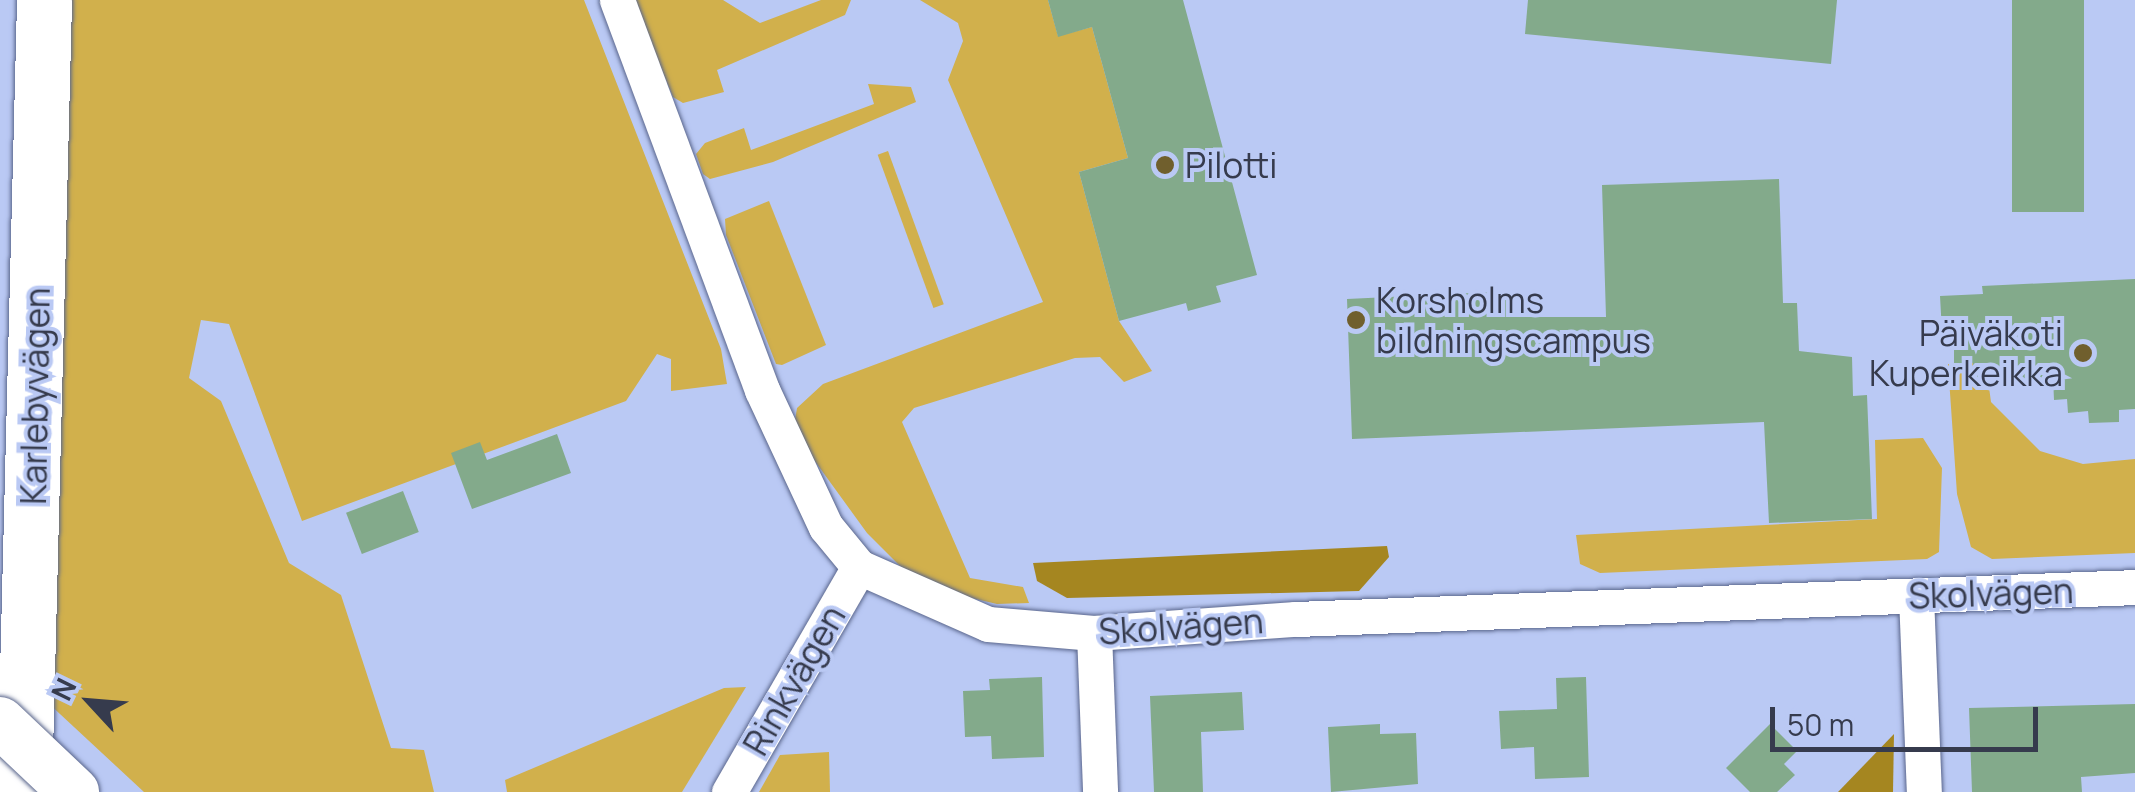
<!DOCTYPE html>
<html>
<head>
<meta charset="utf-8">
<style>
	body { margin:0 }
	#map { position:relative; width:2135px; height:792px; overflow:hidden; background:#bac9f4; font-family:Manrope,sans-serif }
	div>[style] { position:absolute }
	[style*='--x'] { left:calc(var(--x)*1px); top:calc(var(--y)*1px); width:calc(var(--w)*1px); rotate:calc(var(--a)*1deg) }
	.green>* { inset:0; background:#d1b04c; transform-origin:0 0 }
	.forest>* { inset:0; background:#a58620 }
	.building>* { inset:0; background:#83aa8b; transform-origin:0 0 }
	.roads { filter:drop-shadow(0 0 2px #5a668c) drop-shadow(0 0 2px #5a668c) }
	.minor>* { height:35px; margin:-17.5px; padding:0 17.5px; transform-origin:17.5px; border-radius:17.5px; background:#fff }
	.trunk>* { height:55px; margin:-27.5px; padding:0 27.5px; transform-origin:27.5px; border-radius:27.5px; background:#fff }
	.bridges { filter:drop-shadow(0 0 2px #5a668c) drop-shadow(0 0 2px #5a668c) }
	.secondary-bridge>* { height:50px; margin:-25px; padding:0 25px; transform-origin:25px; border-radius:25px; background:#fff }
	.dots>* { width:28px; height:28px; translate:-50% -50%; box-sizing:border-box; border:5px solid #bac9f4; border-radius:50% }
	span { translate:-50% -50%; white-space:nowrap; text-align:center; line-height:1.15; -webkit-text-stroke:8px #bac9f4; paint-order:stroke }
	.poi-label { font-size:35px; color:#363b4d }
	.left { translate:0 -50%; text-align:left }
	.right { translate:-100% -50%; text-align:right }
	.street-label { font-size:35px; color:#363b4d }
	.north { position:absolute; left:40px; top:652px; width:100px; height:100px; -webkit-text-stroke:8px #bac9f4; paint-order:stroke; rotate:296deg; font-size:28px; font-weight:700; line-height:40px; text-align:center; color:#363b4d }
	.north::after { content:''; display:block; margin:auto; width:35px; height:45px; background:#363b4d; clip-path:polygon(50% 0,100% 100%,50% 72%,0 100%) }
	.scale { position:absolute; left:1770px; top:707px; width:268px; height:45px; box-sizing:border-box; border:5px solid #363b4d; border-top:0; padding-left:12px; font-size:30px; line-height:35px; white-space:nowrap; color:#363b4d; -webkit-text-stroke:8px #bac9f4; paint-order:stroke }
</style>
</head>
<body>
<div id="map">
	<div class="green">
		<div style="clip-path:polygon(68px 0,584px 0,721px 349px,727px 384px,671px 391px,671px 359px,657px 354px,626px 401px,302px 521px,229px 324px,201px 320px,189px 378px,221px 401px,289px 563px,341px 595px,391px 748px,424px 750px,434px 792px,144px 792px,46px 701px)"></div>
		<div style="clip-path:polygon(633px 0,723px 0,760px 23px,821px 0,851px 0,845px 15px,717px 70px,724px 92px,683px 103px,673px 97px)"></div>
		<div style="clip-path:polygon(920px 0,1048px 0,1058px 36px,1092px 27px,1128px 158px,1079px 172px,1119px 321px,1152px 371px,1124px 382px,1100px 357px,1075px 358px,914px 408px,902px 422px,970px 578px,1023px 587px,1029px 603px,997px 604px,920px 586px,867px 533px,809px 453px,795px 420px,797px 408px,823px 384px,1043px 302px,948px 80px,963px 41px,958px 23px)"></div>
		<div style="clip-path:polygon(868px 84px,911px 87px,916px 102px,773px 162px,710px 179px,703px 174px,696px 154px,705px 143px,744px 128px,751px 150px,874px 104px)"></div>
		<div style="left:888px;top:151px;width:163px;height:11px;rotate:70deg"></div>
		<div style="clip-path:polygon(769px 201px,826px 345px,782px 365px,776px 364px,726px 235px,725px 219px)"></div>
		<div style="clip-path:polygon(1973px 363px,1973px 380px,1988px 380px,1991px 402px,2040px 451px,2083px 464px,2135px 459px,2135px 553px,1992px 559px,1971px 547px,1957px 494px,1948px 364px)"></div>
		<div style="clip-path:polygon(1923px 438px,1942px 468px,1939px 552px,1927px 559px,1600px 573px,1580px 564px,1576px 535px,1877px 519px,1875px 440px)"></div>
		<div style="clip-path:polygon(746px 687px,682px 792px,507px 792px,505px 780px,724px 688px)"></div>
		<div style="clip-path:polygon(829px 752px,830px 792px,759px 792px,780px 755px)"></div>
	</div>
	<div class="forest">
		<div style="clip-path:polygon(1387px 546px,1389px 557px,1359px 591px,1067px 598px,1037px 581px,1033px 563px)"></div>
		<div style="clip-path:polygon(1894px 734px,1893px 792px,1838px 792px)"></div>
	</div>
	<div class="building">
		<div style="clip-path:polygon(1048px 0,1183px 0,1257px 275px,1216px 286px,1221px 302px,1188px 311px,1186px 303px,1119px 321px,1079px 172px,1128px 158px,1092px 27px,1058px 37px)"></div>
		<div style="clip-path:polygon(1528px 0,1837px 0,1831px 64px,1525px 34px)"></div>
		<div style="left:2012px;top:0;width:72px;height:212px"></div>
		<div style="clip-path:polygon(1779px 179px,1783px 303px,1797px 303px,1799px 351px,1852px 357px,1853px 396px,1867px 395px,1872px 519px,1769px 523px,1764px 422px,1352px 439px,1347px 299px,1514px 291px,1515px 317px,1606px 317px,1602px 185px)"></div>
		<div style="clip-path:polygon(2135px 279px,2135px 409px,2119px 410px,2119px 422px,2089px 423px,2088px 411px,2068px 413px,2067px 399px,2054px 400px,2053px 377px,1973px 381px,1973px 363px,1954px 364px,1954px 350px,1943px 350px,1940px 296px,1983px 294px,1982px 286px)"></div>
		<div style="clip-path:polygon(557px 434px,571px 473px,472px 509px,451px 453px,480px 442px,487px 460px)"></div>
		<div style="left:403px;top:491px;width:44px;height:61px;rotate:69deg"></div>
		<div style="clip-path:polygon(1042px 677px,1044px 757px,992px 759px,991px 736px,965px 737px,963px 691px,990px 690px,989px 679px)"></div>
		<div style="clip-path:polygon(1586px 677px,1589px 777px,1535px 779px,1534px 747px,1501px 749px,1499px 711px,1557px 709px,1556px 678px)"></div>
		<div style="clip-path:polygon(1242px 692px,1244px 730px,1201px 732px,1203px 792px,1154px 792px,1150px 696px)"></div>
		<div style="clip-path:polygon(2135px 704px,2135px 773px,2081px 777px,2082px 792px,1972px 792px,1969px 708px)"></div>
		<div style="clip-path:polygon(1380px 724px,1380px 734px,1416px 733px,1418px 784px,1331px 792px,1328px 727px)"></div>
		<div style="clip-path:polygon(1770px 724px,1797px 751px,1784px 764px,1795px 775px,1777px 792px,1750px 792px,1726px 768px)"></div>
	</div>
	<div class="roads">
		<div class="minor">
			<div style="--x:617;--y:0;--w:416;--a:69.6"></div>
			<div style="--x:762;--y:390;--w:151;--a:65"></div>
			<div style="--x:826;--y:527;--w:52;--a:50.5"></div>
			<div style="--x:859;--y:567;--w:141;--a:23.8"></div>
			<div style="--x:988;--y:624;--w:106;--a:4.9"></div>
			<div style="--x:1094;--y:633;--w:202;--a:-4"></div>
			<div style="--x:1296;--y:619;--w:840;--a:-2.18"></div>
			<div style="--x:1916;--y:596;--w:196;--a:87.7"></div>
			<div style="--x:1094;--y:633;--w:159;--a:87.8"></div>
			<div style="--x:729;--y:792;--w:260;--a:-60"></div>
		</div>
		<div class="trunk">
			<div style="--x:24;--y:792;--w:792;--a:-88.55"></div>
		</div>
	</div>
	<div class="bridges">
		<div class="secondary-bridge">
			<div style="--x:0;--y:722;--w:102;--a:43.4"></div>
		</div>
	</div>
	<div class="dots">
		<div style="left:1165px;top:165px;background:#705f2d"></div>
		<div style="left:1356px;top:320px;background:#705f2d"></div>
		<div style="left:2083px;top:353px;background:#705f2d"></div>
	</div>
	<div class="poi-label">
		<span class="left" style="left:1185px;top:165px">Pilotti</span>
		<span class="left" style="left:1376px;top:320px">Korsholms<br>bildningscampus</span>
		<span class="right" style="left:2063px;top:353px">Päiväkoti<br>Kuperkeikka</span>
	</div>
	<div class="street-label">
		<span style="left:35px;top:396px;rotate:-89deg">Karlebyvägen</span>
		<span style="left:1991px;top:593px;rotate:-2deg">Skolvägen</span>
		<span style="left:1181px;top:626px;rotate:-4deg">Skolvägen</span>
		<span style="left:794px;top:680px;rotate:-60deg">Rinkvägen</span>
	</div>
	<div class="north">N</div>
	<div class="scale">50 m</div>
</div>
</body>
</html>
